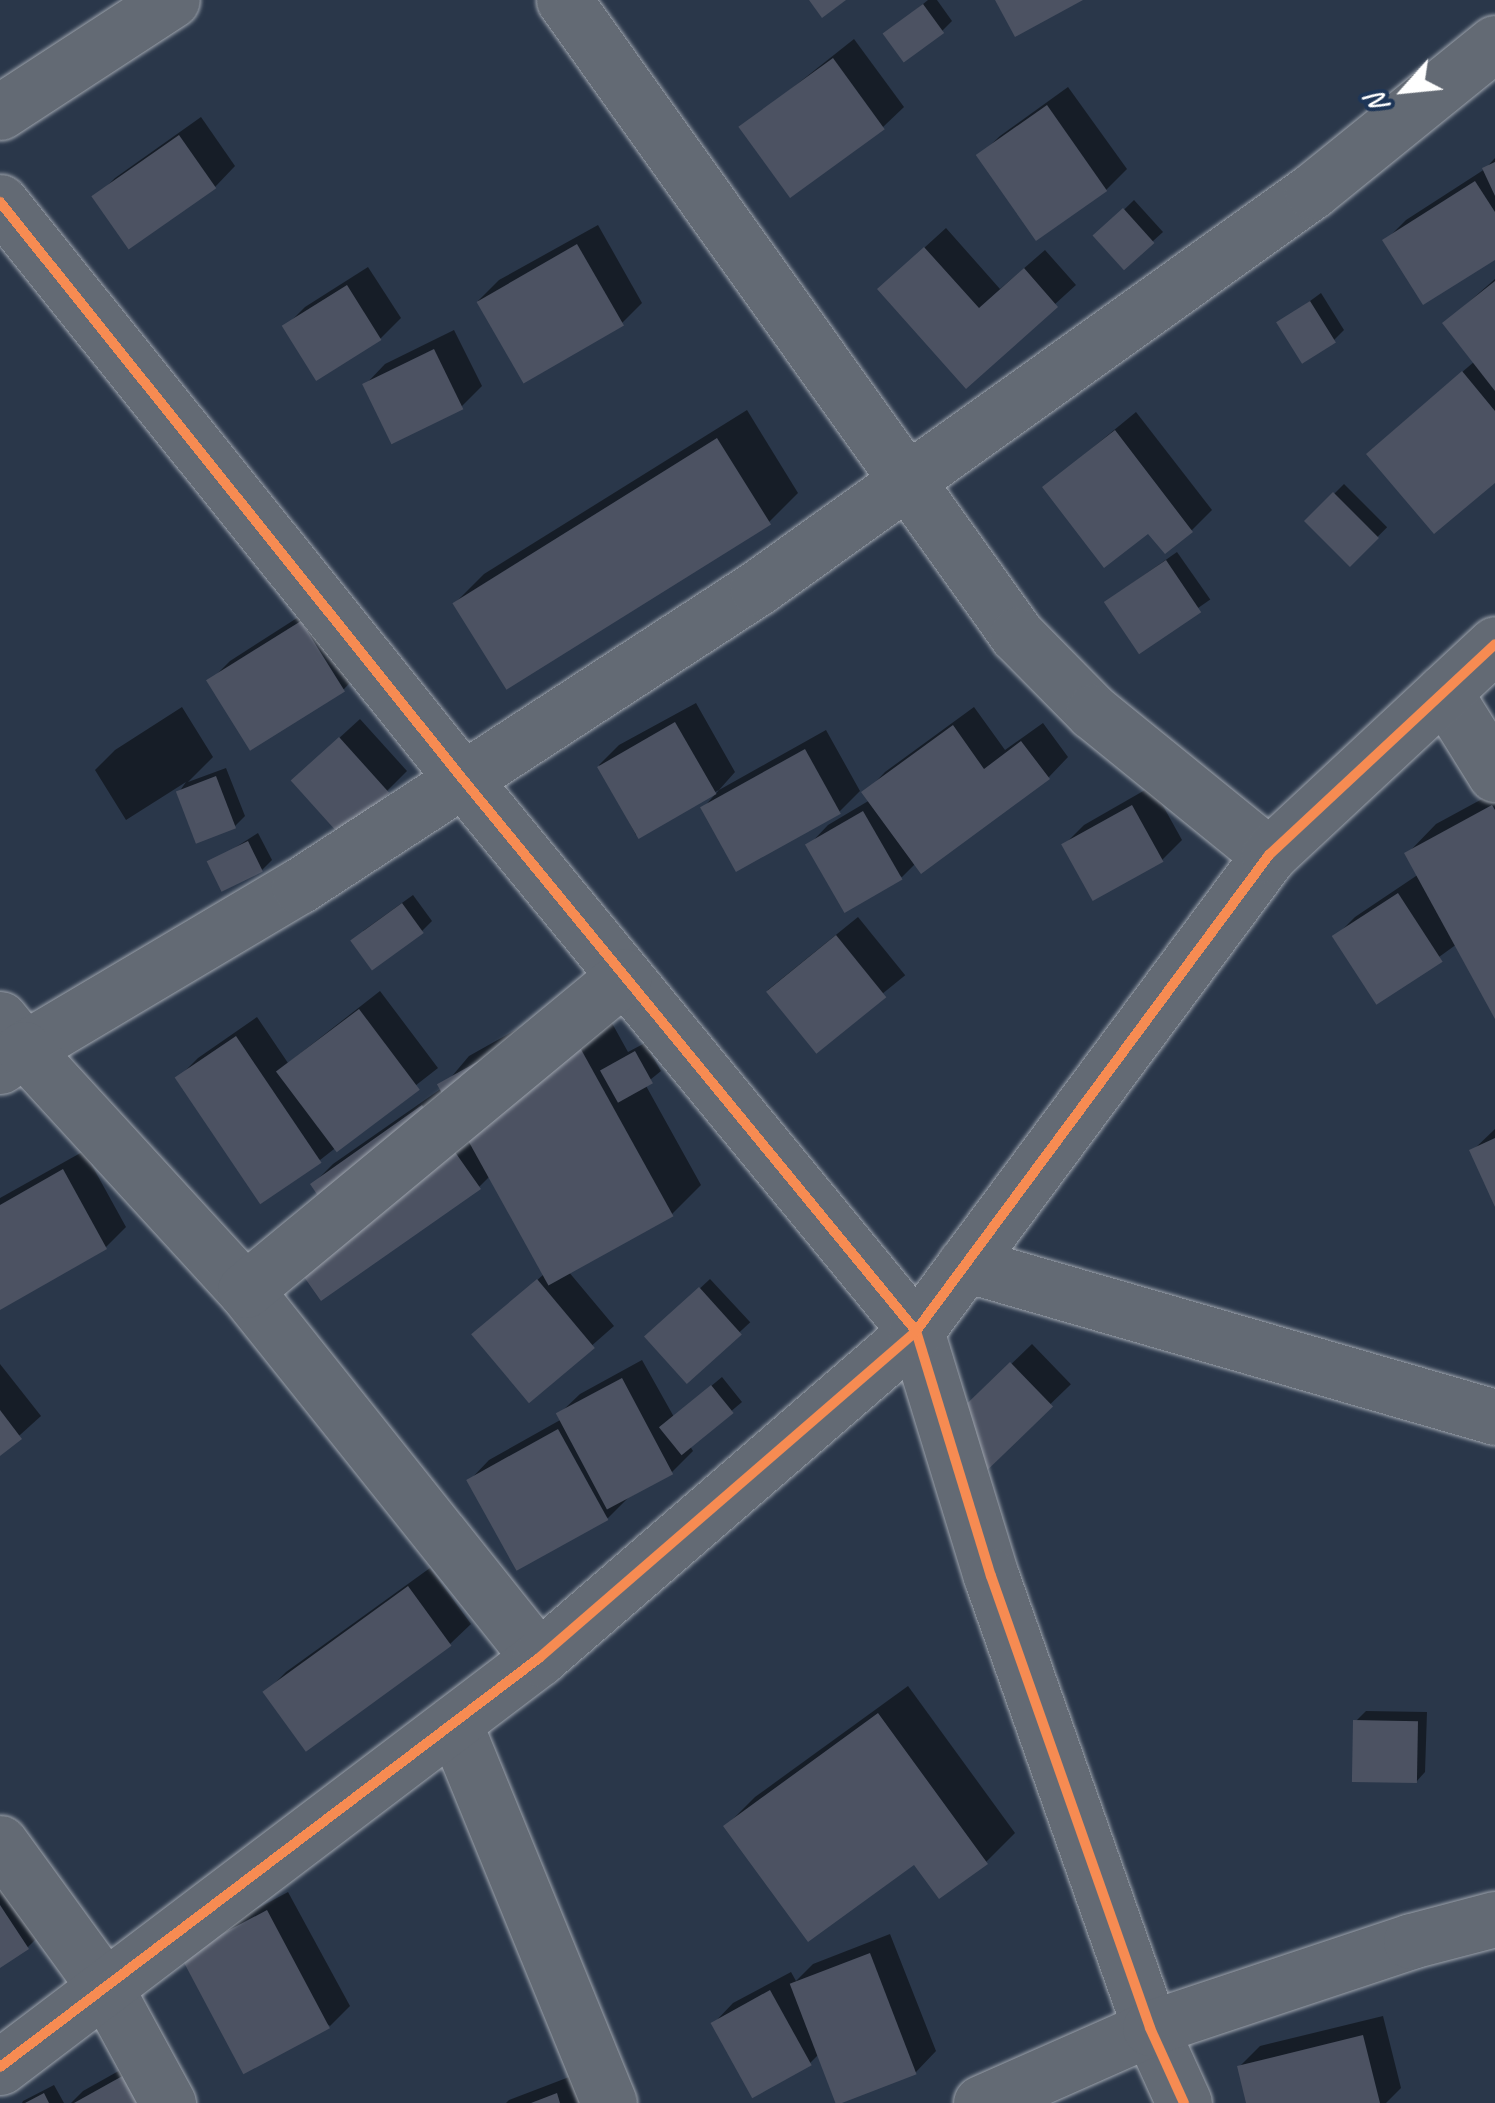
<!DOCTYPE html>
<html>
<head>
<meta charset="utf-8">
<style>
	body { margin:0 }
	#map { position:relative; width:1495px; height:2103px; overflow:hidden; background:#2a374a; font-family:Caveat,sans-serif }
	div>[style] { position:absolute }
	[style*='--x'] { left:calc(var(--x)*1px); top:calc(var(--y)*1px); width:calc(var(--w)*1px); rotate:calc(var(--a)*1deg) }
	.shadow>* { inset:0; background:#0007; transform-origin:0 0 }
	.building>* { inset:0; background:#4c5262; transform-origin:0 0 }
	.roads { filter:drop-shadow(0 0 2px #9fa5ae) drop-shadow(0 0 2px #9fa5ae) }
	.minor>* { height:55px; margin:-27.5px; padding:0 27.5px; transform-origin:27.5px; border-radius:27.5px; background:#636a74 }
	.cycleway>* { height:10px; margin:-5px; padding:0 5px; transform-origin:5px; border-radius:5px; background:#f68b52 }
	span { translate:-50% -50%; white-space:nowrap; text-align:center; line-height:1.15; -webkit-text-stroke:9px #1d3557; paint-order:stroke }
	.north { position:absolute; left:1355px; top:40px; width:100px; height:100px; -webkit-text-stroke:8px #1d3557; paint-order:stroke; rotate:243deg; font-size:28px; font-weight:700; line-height:40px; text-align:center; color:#fff }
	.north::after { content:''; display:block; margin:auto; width:35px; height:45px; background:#fff; clip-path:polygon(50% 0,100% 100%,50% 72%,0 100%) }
</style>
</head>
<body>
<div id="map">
	<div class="shadow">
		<div style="clip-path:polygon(928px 0,937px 0,952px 21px,942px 31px,886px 34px)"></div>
		<div style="clip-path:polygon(854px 39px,904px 107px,883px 127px,742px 128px)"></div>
		<div style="clip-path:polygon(1068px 87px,1127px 169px,1106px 190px,979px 156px,1000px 136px)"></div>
		<div style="clip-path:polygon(201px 117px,235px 166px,215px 187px,95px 198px,115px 178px)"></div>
		<div style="clip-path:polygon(1495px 158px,1495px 257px,1385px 241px,1406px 220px,1485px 169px)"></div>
		<div style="clip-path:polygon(1134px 200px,1163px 232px,1153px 241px,1097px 236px)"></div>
		<div style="clip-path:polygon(598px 225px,642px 303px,622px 323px,478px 301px,499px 280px)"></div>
		<div style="clip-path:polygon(946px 228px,1000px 289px,1045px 250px,1076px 285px,966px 385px,901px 269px)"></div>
		<div style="clip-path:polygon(368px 267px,401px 318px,380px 339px,285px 327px,305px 307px)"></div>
		<div style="clip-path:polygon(1495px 279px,1495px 479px,1390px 434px,1475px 361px,1445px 323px)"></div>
		<div style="clip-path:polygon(1321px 293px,1344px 330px,1334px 340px,1280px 323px)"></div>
		<div style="clip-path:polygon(454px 330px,482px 386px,461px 407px,365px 385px,385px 364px)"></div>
		<div style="clip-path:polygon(747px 410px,798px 493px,769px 522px,455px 603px,484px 574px)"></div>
		<div style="clip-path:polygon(1136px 412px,1212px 510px,1192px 530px,1045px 487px)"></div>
		<div style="left:1344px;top:484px;width:61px;height:52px;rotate:45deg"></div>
		<div style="left:1177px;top:552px;width:58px;height:86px;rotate:55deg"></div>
		<div style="clip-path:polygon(322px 602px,364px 668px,344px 689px,253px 747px,210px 681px,230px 661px)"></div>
		<div style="clip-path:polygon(696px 703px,735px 772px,719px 790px,826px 730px,860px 791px,839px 812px,703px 808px,719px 790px,636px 835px,599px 765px,619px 745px)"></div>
		<div style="clip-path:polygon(182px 707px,213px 757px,188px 782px,226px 768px,245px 816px,235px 826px,179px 792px,186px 782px,126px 820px,95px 770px,115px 750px)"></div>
		<div style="clip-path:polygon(974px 707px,1005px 750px,1043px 723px,1068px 757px,1048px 778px,916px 863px,902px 877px,808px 846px,828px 825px,870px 800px,865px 793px,885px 772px)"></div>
		<div style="clip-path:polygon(360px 719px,407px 771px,387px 791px,314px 761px)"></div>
		<div style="clip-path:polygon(1152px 786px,1182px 840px,1162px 860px,1064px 845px,1084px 825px)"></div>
		<div style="clip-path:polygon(1495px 792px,1495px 1014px,1457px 944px,1378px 1001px,1335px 937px,1355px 917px,1419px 874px,1407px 854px,1436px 824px)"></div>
		<div style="clip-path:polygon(258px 833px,272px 860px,262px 870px,211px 863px)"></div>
		<div style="clip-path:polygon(413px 895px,432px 921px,422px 931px,363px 931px)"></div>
		<div style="left:858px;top:917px;width:75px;height:116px;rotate:51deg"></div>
		<div style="clip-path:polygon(592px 987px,628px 1052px,645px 1043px,661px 1071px,645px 1084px,701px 1185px,672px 1214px,568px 1271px,614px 1326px,530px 1400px,475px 1336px,544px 1274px,490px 1176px,479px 1187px,338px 1220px,313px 1184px,333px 1164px,442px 1088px,469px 1056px)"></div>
		<div style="clip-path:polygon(380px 991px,438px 1068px,320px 1160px,178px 1078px,198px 1058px,257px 1017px,288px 1063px)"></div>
		<div style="clip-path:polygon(1495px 1129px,1495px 1201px,1472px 1151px)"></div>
		<div style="clip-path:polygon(84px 1151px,126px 1227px,106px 1247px,0 1307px,0 1198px)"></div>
		<div style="left:710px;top:1279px;width:59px;height:86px;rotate:47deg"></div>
		<div style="left:1032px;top:1344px;width:56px;height:118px;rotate:46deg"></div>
		<div style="clip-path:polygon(642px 1360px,674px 1417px,722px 1377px,742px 1402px,690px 1446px,693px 1451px,672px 1472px,628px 1498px,608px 1518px,469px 1481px,489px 1460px,562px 1419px,559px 1414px,580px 1394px)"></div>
		<div style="clip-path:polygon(0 1364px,41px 1416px,0 1453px)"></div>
		<div style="clip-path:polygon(430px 1568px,471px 1624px,450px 1644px,266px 1692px,286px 1672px)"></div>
		<div style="clip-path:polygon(908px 1686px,1015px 1833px,986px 1862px,915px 1862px,726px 1826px,755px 1797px)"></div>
		<div style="clip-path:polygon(1366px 1711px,1427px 1712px,1425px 1772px,1416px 1782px,1356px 1721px)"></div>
		<div style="clip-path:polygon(0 1851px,57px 1918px,28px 1947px,0 1965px)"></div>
		<div style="clip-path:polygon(288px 1892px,350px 2006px,330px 2026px,204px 1937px)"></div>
		<div style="clip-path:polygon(890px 1934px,936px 2051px,916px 2072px,838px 2102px,819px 2054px,810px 2063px,713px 2024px,733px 2003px,791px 1972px,796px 1981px,813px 1964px)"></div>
		<div style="clip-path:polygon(1383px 2016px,1401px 2088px,1386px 2103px,1248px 2103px,1240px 2066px,1260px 2046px)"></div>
		<div style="clip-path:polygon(147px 2055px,173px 2103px,71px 2103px,83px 2091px)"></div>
		<div style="clip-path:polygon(577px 2074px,588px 2103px,506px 2103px,509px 2100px)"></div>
		<div style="clip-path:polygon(54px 2085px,64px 2103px,22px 2103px,23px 2101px)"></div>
	</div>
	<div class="building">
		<div style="clip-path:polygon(809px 0,846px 0,822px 18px)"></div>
		<div style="clip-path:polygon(995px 0,1083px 0,1015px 37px)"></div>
		<div style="left:923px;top:4px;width:36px;height:50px;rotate:54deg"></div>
		<div style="left:833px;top:58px;width:88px;height:117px;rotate:54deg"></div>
		<div style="left:1047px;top:105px;width:105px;height:87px;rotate:55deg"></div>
		<div style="left:179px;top:135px;width:65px;height:107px;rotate:55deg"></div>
		<div style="clip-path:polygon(1495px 162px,1495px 196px,1482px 168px)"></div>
		<div style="clip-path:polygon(1475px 181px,1495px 212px,1495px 260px,1423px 305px,1382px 240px)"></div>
		<div style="left:1123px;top:208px;width:47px;height:41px;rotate:48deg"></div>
		<div style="left:577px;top:244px;width:94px;height:116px;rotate:60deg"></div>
		<div style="clip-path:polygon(924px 247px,979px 308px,1024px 268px,1058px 307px,966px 389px,877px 289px)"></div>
		<div style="clip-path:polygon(1495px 281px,1495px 391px,1442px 323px)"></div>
		<div style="left:347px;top:285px;width:65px;height:77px;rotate:58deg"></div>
		<div style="left:1310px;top:301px;width:49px;height:40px;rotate:58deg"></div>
		<div style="left:434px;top:349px;width:67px;height:80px;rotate:64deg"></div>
		<div style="clip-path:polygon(1462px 371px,1495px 411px,1495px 483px,1434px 534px,1366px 454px)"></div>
		<div style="clip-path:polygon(1115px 430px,1193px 532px,1165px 554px,1148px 534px,1104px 568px,1042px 487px)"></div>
		<div style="left:717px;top:438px;width:102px;height:312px;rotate:58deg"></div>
		<div style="left:1333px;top:492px;width:65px;height:41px;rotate:45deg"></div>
		<div style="left:1166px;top:560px;width:63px;height:75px;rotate:56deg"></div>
		<div style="left:301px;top:621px;width:83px;height:112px;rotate:58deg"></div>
		<div style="left:675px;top:722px;width:83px;height:90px;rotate:60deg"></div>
		<div style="clip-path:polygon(953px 725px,984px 769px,1021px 741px,1050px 779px,921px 874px,861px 792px)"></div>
		<div style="left:339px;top:737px;width:75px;height:65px;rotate:48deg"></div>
		<div style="left:805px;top:749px;width:74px;height:120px;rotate:61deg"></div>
		<div style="left:216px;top:776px;width:56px;height:43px;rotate:69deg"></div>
		<div style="left:1132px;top:805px;width:65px;height:81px;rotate:61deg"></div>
		<div style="clip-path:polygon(1492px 805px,1495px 810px,1495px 1019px,1404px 853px)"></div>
		<div style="left:863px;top:811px;width:79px;height:67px;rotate:60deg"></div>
		<div style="left:248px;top:841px;width:34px;height:46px;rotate:64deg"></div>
		<div style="left:1398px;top:893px;width:82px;height:79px;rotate:57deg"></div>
		<div style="left:402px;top:903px;width:37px;height:64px;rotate:54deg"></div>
		<div style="left:836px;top:935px;width:80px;height:90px;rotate:51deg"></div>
		<div style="left:359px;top:1009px;width:101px;height:104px;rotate:53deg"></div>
		<div style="left:562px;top:1015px;width:230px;height:143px;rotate:61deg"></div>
		<div style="left:236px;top:1036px;width:153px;height:74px;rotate:56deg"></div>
		<div style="left:635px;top:1051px;width:37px;height:40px;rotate:61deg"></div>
		<div style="clip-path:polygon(422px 1105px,481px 1189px,321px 1301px,290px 1257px,337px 1224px,310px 1184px)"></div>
		<div style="clip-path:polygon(1495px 1138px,1495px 1207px,1469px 1150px)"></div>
		<div style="clip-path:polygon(63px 1169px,107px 1249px,0 1310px,0 1205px)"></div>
		<div style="left:537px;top:1279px;width:90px;height:86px;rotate:50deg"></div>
		<div style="left:699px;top:1287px;width:64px;height:74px;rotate:48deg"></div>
		<div style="left:1010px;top:1362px;width:62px;height:92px;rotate:46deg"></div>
		<div style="left:622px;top:1378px;width:109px;height:75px;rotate:62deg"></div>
		<div style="left:711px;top:1385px;width:36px;height:67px;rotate:51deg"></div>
		<div style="clip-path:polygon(0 1410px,22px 1439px,0 1456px)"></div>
		<div style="left:558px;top:1429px;width:104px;height:105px;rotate:61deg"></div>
		<div style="left:408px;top:1586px;width:74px;height:180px;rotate:54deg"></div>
		<div style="clip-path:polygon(878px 1713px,988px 1864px,939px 1899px,914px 1865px,808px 1942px,723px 1826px)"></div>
		<div style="left:1353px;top:1720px;width:65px;height:62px;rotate:1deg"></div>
		<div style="clip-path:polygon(0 1905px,29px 1949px,0 1968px)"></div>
		<div style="left:267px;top:1910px;width:134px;height:98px;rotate:62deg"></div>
		<div style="left:870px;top:1953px;width:130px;height:86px;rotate:69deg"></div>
		<div style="left:770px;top:1990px;width:86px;height:68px;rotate:61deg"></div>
		<div style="clip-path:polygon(1363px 2035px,1380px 2103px,1246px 2103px,1237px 2066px)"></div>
		<div style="clip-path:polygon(126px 2074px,142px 2103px,74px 2103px)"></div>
		<div style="clip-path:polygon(44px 2093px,49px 2103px,25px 2103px)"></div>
		<div style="clip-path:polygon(557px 2093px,560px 2103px,531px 2103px)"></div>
	</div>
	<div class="roads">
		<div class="minor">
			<div style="--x:564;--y:0;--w:780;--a:54.5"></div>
			<div style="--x:1017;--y:635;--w:108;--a:45.4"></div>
			<div style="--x:1093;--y:712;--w:227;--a:39.1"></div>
			<div style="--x:0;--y:112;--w:205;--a:-33.1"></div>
			<div style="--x:0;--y:202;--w:737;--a:51.28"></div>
			<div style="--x:461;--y:777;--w:717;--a:50.6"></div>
			<div style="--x:916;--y:1331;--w:256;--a:73"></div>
			<div style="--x:991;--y:1576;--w:479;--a:70.6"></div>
			<div style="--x:1150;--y:2028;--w:82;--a:65.6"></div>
			<div style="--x:1444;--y:692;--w:97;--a:58.1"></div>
			<div style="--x:0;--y:1019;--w:38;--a:51"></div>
			<div style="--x:24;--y:1049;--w:320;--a:-30.7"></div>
			<div style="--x:299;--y:886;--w:546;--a:-33.05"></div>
			<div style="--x:757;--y:588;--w:682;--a:-35.58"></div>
			<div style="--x:1312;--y:191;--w:235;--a:-39"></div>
			<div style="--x:0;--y:1066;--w:29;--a:-35"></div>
			<div style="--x:24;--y:1049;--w:327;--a:47.5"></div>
			<div style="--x:245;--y:1290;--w:471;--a:51.4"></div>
			<div style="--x:965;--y:1264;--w:552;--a:16.1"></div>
			<div style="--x:245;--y:1290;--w:492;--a:-39.6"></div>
			<div style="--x:454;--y:1723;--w:410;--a:67.8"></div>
			<div style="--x:0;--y:1843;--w:180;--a:54"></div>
			<div style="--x:106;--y:1989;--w:130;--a:61.5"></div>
			<div style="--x:0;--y:2067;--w:677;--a:-37.19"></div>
			<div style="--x:539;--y:1658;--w:499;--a:-40.9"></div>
			<div style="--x:916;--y:1331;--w:593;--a:-53.44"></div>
			<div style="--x:1269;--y:855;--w:309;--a:-43"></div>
			<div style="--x:981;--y:2103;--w:185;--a:-23.9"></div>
			<div style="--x:1150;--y:2028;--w:275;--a:-18.4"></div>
			<div style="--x:1411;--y:1941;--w:87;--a:-14.7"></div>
		</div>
	</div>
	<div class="cycleway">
		<div style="--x:0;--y:202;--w:737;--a:51.28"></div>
		<div style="--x:461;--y:777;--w:717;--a:50.6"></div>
		<div style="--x:916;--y:1331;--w:256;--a:73"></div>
		<div style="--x:991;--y:1576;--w:479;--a:70.6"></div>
		<div style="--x:1150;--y:2028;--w:82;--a:65.6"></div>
		<div style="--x:0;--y:2067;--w:677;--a:-37.19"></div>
		<div style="--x:539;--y:1658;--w:499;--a:-40.9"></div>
		<div style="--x:916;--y:1331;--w:593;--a:-53.44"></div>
		<div style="--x:1269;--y:855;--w:309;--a:-43"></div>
	</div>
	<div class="north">N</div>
</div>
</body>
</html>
